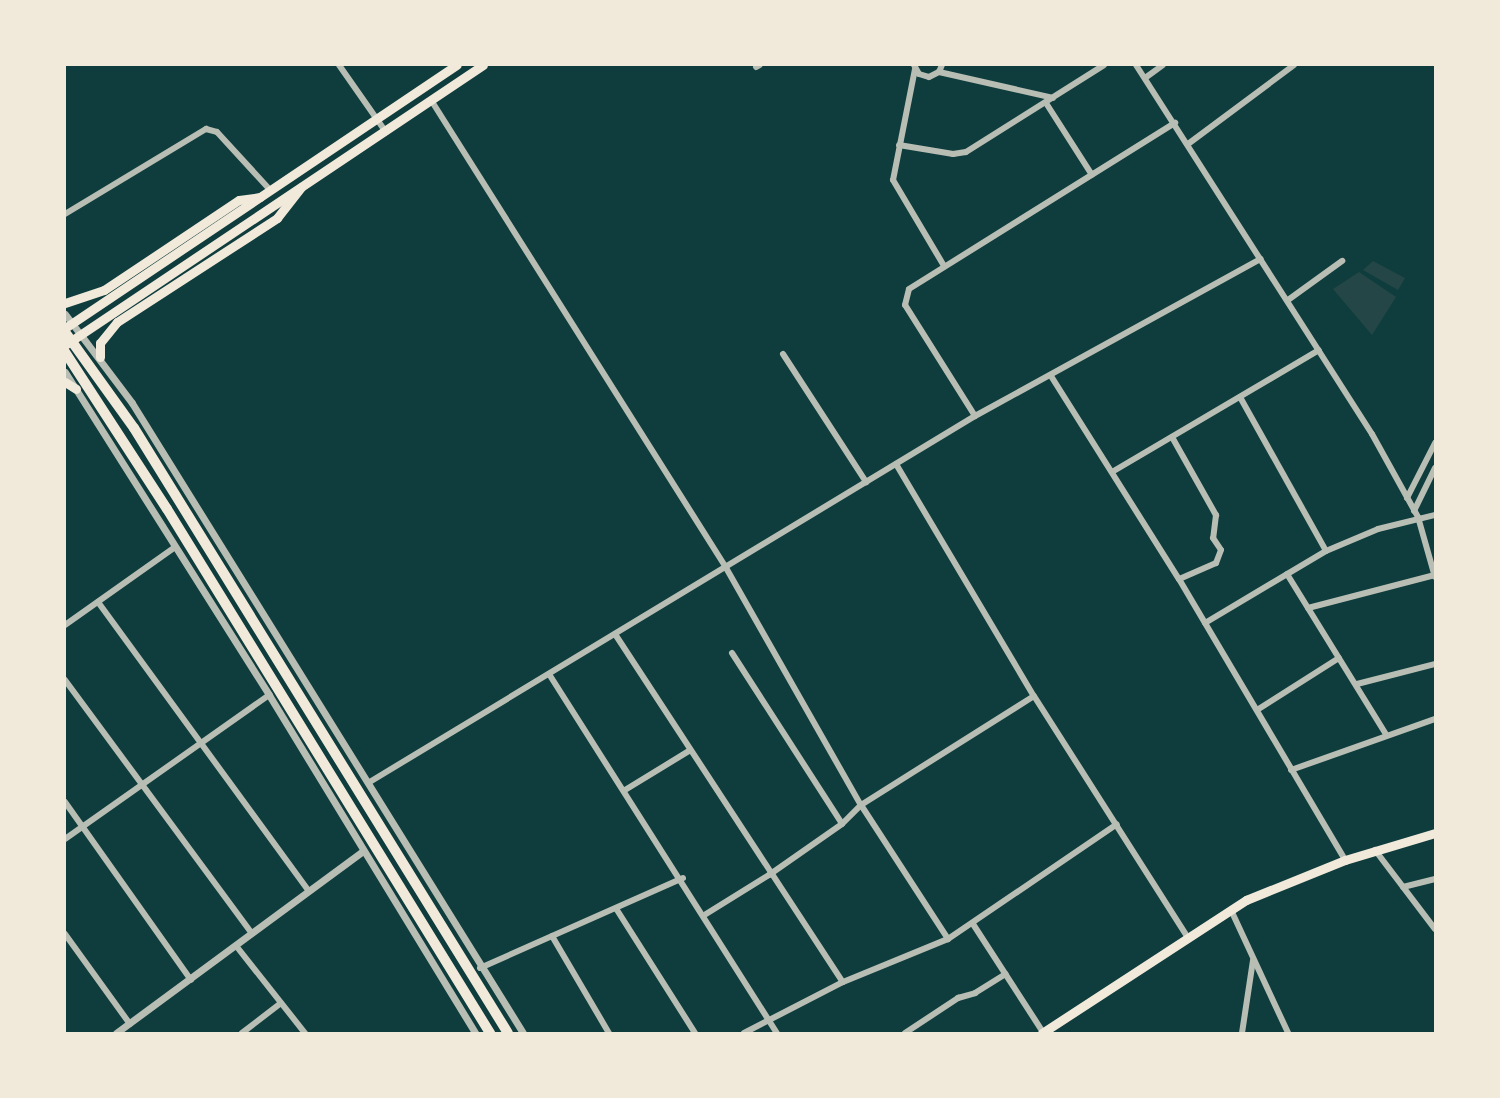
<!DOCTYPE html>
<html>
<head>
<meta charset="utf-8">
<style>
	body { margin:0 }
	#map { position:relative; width:1500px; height:1098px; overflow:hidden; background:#0f3d3e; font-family:Literata,serif }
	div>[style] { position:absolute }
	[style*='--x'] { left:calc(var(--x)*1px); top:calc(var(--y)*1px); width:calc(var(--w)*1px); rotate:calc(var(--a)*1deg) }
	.green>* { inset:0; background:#244646 }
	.minor>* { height:6px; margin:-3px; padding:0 3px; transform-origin:3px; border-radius:3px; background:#b8beb3 }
	.tertiary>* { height:7px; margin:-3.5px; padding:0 3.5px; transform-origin:3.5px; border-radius:3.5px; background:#b8beb3 }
	.primary>* { height:9px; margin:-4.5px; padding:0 4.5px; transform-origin:4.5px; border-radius:4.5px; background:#f1e9da }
	.trunk>* { height:10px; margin:-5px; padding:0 5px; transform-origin:5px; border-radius:5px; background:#f1e9da }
	span { translate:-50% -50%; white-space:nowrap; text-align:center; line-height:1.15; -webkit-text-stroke:7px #f1e9da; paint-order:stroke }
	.frame { position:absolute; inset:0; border:66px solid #f1e9da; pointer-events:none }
</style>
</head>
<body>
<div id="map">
	<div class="green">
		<div style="clip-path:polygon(1373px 261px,1405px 278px,1398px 290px,1363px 270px)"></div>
		<div style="clip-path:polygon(1359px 272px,1396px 297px,1372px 335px,1333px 289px)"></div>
	</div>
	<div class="minor">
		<div style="--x:339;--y:65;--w:82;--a:55"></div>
		<div style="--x:914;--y:65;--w:10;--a:61"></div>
		<div style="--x:919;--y:74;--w:10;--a:17"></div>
		<div style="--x:929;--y:77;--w:11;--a:-27"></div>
		<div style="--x:939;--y:72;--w:8;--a:-67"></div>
		<div style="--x:1136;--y:65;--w:438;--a:57.4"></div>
		<div style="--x:1372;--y:434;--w:95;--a:61"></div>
		<div style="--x:1418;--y:517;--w:62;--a:74.2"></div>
		<div style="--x:756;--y:67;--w:4;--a:-27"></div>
		<div style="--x:915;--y:69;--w:113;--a:101.2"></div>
		<div style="--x:893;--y:180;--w:100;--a:59.3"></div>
		<div style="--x:939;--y:72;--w:117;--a:12.8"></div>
		<div style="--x:1145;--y:78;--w:22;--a:-36"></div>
		<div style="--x:431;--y:100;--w:551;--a:57.75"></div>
		<div style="--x:725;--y:566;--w:275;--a:60.4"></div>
		<div style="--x:861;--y:805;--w:160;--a:57"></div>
		<div style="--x:1046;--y:103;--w:85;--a:57.4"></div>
		<div style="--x:1188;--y:144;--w:132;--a:-36.7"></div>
		<div style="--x:899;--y:145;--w:55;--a:9.5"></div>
		<div style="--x:953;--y:154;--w:13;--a:-9"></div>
		<div style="--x:966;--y:152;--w:163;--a:-32.2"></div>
		<div style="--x:65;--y:214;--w:165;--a:-31.1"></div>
		<div style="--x:206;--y:129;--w:11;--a:15"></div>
		<div style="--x:217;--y:132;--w:80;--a:47.5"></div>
		<div style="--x:1288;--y:300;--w:67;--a:-35.8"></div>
		<div style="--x:783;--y:354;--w:153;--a:57"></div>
		<div style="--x:1051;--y:376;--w:240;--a:57.8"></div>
		<div style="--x:1179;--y:579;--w:326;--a:59.4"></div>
		<div style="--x:1240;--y:397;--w:176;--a:60.8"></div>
		<div style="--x:975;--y:416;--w:131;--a:-122.2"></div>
		<div style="--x:905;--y:305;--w:16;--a:-76"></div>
		<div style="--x:909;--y:289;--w:314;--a:-32"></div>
		<div style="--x:1172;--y:437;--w:90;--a:60.6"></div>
		<div style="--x:1216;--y:515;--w:23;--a:97"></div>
		<div style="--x:1213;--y:538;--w:14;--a:56"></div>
		<div style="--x:1221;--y:550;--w:14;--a:111"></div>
		<div style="--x:1216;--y:563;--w:40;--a:156.6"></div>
		<div style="--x:896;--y:464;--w:270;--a:59.3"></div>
		<div style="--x:1034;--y:696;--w:287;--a:57.5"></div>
		<div style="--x:1112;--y:472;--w:240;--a:-30.5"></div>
		<div style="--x:1407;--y:498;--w:62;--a:-63"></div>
		<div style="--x:1414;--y:511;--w:48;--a:-64"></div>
		<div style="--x:1287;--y:574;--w:188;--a:58.3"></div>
		<div style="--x:98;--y:602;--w:358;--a:53.9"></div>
		<div style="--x:1308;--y:608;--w:131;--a:-14.6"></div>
		<div style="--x:1205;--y:623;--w:141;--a:-30.8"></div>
		<div style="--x:1326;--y:551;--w:56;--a:-22.9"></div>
		<div style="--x:1378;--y:529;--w:59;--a:-13.8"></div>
		<div style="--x:65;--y:625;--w:135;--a:-35.3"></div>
		<div style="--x:615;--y:634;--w:416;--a:56.8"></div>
		<div style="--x:732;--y:653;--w:203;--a:57.2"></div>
		<div style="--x:549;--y:674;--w:425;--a:57.6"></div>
		<div style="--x:65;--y:680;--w:315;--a:53.6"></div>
		<div style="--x:1357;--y:684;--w:81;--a:-14.4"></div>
		<div style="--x:1257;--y:710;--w:97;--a:-32.4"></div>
		<div style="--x:1291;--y:770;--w:153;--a:-19.5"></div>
		<div style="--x:368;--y:783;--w:709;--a:-31.16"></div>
		<div style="--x:975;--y:416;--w:326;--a:-28.8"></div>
		<div style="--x:625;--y:790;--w:75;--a:-31.4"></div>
		<div style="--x:65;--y:802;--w:218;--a:54.7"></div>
		<div style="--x:65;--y:839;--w:250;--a:-35.2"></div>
		<div style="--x:1375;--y:850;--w:99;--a:52.8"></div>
		<div style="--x:1403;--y:887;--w:33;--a:-14"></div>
		<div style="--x:617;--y:910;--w:146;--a:57.6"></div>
		<div style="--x:1231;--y:910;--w:136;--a:65.1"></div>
		<div style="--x:706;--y:914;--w:74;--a:-31.8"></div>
		<div style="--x:769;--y:875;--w:89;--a:-34.9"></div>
		<div style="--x:842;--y:824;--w:27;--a:-45"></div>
		<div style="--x:861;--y:805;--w:204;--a:-32.2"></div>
		<div style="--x:973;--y:924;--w:129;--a:57.1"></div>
		<div style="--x:65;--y:934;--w:111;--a:54.2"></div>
		<div style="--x:552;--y:936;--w:113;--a:59.6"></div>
		<div style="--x:237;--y:947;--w:110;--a:51.7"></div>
		<div style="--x:480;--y:968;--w:222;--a:-23.9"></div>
		<div style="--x:242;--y:1033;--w:49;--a:-37.6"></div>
		<div style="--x:744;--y:1033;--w:111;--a:-27.3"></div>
		<div style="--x:843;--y:982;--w:113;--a:-22.3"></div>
		<div style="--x:948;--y:939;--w:204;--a:-34.2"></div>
		<div style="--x:905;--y:1033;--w:64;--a:-33.4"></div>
		<div style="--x:958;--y:998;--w:18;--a:-16"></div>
		<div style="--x:975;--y:993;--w:36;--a:-32"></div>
		<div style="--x:1242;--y:1033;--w:74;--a:-81.4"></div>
	</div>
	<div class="tertiary">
		<div style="--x:65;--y:314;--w:111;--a:53"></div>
		<div style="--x:132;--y:403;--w:741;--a:58.17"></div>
		<div style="--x:65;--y:372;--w:382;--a:57.7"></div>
		<div style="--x:269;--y:695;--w:396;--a:58.6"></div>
		<div style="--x:116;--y:1033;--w:307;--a:-36.4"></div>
	</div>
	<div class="primary">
		<div style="--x:65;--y:303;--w:41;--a:-18.4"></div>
		<div style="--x:104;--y:290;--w:162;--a:-33.7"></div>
		<div style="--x:239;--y:200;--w:21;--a:-8"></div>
		<div style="--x:65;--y:328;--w:472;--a:-33.9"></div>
		<div style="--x:65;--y:345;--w:503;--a:-33.82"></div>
		<div style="--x:100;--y:357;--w:14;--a:-90"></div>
		<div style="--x:100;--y:343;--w:27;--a:-51"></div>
		<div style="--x:117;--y:322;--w:191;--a:-33"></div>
		<div style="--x:277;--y:218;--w:39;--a:-52"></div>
		<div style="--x:65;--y:382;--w:13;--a:32"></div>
		<div style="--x:1042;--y:1033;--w:244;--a:-33.1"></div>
		<div style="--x:1246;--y:900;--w:107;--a:-22"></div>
		<div style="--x:1345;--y:860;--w:94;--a:-16.7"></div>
	</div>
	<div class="trunk">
		<div style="--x:65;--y:332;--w:118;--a:54.3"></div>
		<div style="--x:134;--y:428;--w:711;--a:58.28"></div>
		<div style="--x:65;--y:352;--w:187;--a:57"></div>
		<div style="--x:167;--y:509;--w:616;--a:58.35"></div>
	</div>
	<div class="frame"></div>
</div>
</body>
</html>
